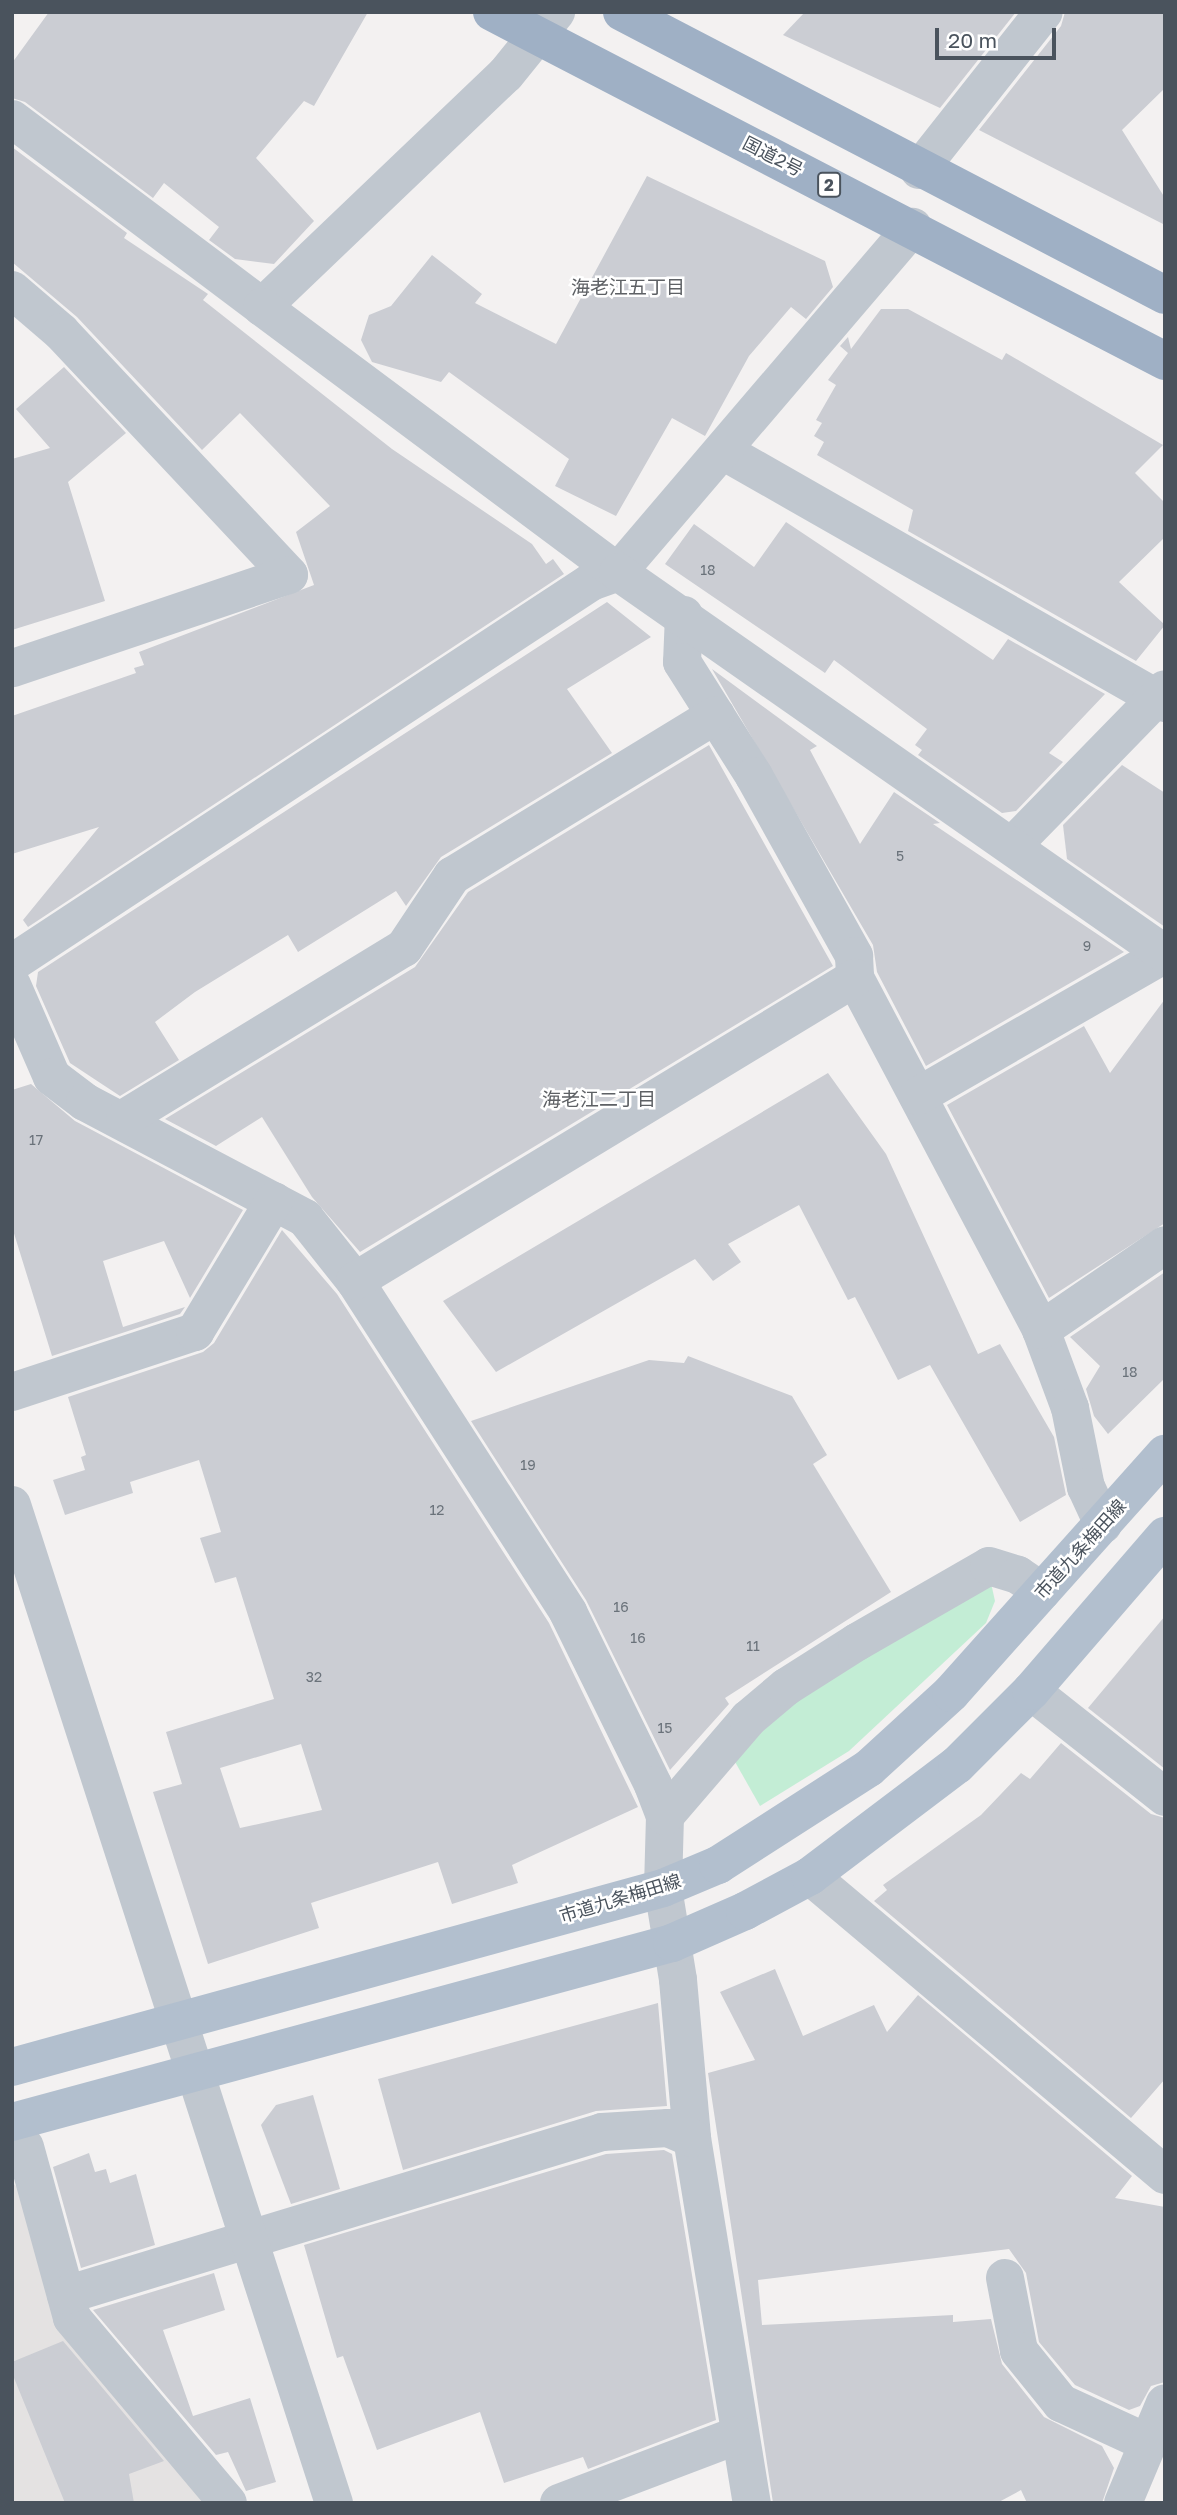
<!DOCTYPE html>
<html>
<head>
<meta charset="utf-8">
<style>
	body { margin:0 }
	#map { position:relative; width:1177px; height:2515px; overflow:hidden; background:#f3f1f1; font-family:"Golos Text","Noto Sans JP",sans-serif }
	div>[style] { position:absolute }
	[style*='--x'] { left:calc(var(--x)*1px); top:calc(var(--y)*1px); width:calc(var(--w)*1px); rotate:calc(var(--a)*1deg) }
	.education>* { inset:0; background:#e4e2e2 }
	.green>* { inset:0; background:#c3edd5 }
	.building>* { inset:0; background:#cbcdd3 }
	.minor>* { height:38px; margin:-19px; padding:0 19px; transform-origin:19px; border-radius:19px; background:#c0c7cf }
	.tertiary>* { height:38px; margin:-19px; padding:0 19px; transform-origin:19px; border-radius:19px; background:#c0c7cf }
	.primary>* { height:38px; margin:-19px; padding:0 19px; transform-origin:19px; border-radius:19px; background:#b2bfce }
	.trunk>* { height:38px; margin:-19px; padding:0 19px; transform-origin:19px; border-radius:19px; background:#9fb0c5 }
	span { translate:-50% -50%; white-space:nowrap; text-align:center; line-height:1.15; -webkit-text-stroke:5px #fff; paint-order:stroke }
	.number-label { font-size:14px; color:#6a727a }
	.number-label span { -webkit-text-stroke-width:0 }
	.shield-label span { padding:2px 5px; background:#fff; border:2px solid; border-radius:5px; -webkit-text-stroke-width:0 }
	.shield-label { font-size:16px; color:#4a535d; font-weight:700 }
	.street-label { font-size:18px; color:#4a535d }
	.neighbourhood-label { font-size:19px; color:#5e6165 }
	.frame { position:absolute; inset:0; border:14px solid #4a535d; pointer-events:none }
	.scale { position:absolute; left:935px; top:28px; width:121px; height:32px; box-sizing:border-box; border:4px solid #4a535d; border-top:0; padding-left:9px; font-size:21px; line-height:24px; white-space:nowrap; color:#4a535d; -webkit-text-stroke:5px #fff; paint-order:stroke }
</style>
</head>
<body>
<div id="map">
	<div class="education">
		<div style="clip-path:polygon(12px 2183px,19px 2188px,58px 2317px,221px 2503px,12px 2503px)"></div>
	</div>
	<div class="green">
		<div style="clip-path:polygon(991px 1583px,995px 1601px,986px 1623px,849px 1751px,760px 1806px,734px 1760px,818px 1675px)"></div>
	</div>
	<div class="building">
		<div style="clip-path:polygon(49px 12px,368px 12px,314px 106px,304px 101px,256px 158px,314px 221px,274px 264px,235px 259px,209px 240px,219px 227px,164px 183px,153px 198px,25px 102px,12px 98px,12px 63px)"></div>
		<div style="clip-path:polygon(805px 12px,1016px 12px,940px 108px,783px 35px)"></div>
		<div style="clip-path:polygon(1065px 12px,1165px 12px,1165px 88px,1122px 130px,1165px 198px,1165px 225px,979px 130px,1061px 26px)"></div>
		<div style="clip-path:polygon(12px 147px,127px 233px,124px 238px,208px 294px,203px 300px,392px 449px,532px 544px,546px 564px,553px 559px,564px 574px,28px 927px,23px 920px,99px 827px,12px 854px,12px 716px,136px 673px,134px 668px,144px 665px,139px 652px,314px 585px,296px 532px,330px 506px,240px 413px,202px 450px,77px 317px,12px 262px)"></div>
		<div style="clip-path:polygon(647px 176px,825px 261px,833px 287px,806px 319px,791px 307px,749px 356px,705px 436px,672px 418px,616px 516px,555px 486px,569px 459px,449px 372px,441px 382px,372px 362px,361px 340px,369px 315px,391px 306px,432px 255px,482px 294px,475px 303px,556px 344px)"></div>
		<div style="clip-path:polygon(881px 309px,908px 309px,1002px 360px,1006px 353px,1163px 445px,1135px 473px,1165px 503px,1165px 537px,1119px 582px,1165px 625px,1136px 661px,908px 531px,913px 510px,817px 455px,824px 442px,814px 436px,822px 423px,816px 420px,836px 385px,828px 380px,848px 353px,840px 346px,848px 337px,851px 349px)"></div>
		<div style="clip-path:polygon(64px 367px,126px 433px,68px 482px,105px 601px,12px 630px,12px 459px,50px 448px,16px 409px)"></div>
		<div style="clip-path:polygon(786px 522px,993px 660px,1008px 639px,1105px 694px,1049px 753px,1063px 762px,1016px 811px,1002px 813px,918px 755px,922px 750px,915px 745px,927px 729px,834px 660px,825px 673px,665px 564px,694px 524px,754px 567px)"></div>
		<div style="clip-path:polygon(607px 602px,651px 637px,567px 689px,612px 753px,441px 857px,406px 906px,396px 891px,298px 952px,288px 935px,195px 992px,155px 1022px,179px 1060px,120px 1096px,70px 1063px,36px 986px,38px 972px)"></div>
		<div style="clip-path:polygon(712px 669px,817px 746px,810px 750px,860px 844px,894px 792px,940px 823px,933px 824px,1124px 952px,926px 1066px,877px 972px,873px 945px)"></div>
		<div style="clip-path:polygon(709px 745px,833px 966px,360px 1252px,312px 1197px,262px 1117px,216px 1146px,165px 1119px,415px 967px,468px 892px)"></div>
		<div style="clip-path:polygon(1122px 765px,1165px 793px,1165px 927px,1067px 859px,1063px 825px)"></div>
		<div style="clip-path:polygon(1165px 999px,1165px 1223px,1049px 1298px,947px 1105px,1084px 1026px,1110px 1073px)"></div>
		<div style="clip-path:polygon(828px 1073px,886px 1154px,978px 1354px,1000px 1344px,1054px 1437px,1066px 1495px,1020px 1522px,930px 1365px,898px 1380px,855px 1297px,848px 1300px,799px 1205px,728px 1244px,741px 1262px,713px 1281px,695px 1259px,496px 1372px,443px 1301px)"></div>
		<div style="clip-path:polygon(31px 1084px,75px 1121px,243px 1210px,190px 1298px,164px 1241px,103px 1261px,123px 1327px,185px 1307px,180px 1314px,52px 1356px,12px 1227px,12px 1090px)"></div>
		<div style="clip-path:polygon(evenodd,282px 1230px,337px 1294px,549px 1623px,638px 1807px,512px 1865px,518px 1883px,452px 1904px,438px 1862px,311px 1903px,319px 1928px,208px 1964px,153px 1792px,182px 1784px,166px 1732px,274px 1699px,236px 1577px,215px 1583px,200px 1538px,221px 1532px,199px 1460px,130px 1482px,133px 1493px,65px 1515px,53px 1480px,85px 1470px,81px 1457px,86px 1455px,68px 1397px,203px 1352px,214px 1343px,282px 1230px,301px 1744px,322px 1810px,240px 1828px,220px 1768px,301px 1744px)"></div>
		<div style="clip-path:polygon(1165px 1272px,1165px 1378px,1108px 1434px,1094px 1416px,1086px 1389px,1100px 1366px,1070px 1337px)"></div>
		<div style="clip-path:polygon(688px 1356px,792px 1396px,827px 1455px,813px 1464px,891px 1592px,725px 1698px,729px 1704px,670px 1770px,586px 1600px,471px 1421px,649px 1360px,684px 1363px)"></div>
		<div style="clip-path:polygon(1165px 1616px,1165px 1769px,1088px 1708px)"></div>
		<div style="clip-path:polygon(1061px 1743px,1151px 1814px,1165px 1818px,1165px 2079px,1131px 2118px,874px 1901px,887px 1890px,883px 1885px,981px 1815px,1021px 1773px,1030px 1779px)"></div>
		<div style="clip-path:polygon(775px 1969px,803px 2036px,874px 2005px,887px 2032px,918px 1995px,1132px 2176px,1115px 2198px,1165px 2207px,1165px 2382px,1151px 2386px,1140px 2406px,1129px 2410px,1075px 2385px,1039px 2342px,1026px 2273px,1009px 2249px,758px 2280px,762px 2325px,953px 2315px,953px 2322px,991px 2319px,1002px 2364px,1044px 2417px,1102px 2446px,1114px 2468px,1102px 2503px,1027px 2503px,1021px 2490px,997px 2503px,773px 2503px,708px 2073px,755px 2060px,720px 1992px)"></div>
		<div style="clip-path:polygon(658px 2003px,667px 2106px,596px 2111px,403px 2170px,378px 2079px)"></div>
		<div style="clip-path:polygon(313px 2095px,340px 2189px,291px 2204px,261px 2125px,276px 2105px)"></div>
		<div style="clip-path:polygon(664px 2150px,672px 2154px,716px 2420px,588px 2469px,583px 2457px,504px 2483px,480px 2412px,377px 2450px,343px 2356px,337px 2358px,304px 2245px,606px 2154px)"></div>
		<div style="clip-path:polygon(89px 2153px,95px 2172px,106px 2169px,110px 2183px,136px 2174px,155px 2245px,81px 2268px,53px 2167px)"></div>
		<div style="clip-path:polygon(214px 2273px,225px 2310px,163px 2330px,193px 2416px,250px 2398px,276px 2482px,246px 2491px,228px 2452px,216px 2455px,93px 2310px)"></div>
		<div style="clip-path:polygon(63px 2341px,164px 2461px,129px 2474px,134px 2503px,65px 2503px,12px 2373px,12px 2362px)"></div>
	</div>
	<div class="minor">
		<div style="--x:12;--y:119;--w:313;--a:36.9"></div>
		<div style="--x:262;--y:307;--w:337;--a:-43.7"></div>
		<div style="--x:506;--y:74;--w:80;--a:-51.1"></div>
		<div style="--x:919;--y:170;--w:201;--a:-51.7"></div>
		<div style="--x:12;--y:290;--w:65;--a:40.6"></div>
		<div style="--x:61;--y:332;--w:333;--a:46.8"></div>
		<div style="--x:289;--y:575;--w:292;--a:161.4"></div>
		<div style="--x:723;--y:451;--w:509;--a:29.69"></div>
		<div style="--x:684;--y:615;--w:47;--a:92.4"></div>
		<div style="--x:682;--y:662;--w:135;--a:57.7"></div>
		<div style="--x:754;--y:776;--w:206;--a:60.9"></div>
		<div style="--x:854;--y:956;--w:22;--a:87"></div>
		<div style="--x:855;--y:978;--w:398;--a:62.1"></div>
		<div style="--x:1041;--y:1330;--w:83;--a:69.6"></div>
		<div style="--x:1070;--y:1408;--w:81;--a:78.6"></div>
		<div style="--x:1086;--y:1487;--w:41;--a:65.3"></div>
		<div style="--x:1012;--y:846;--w:219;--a:-45.7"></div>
		<div style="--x:12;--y:963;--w:693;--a:-33.35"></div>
		<div style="--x:591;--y:582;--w:29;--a:-20"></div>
		<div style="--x:618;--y:572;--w:454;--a:-49.5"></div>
		<div style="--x:12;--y:985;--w:100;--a:66.5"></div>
		<div style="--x:52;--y:1077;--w:41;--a:37.1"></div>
		<div style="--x:85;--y:1102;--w:249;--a:27.8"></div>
		<div style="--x:305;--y:1218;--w:80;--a:51.6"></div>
		<div style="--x:355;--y:1281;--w:394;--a:57.2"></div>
		<div style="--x:568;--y:1612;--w:193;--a:63.8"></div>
		<div style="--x:653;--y:1785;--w:33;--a:69"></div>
		<div style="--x:665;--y:1816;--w:72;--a:91.6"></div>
		<div style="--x:663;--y:1888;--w:93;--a:80.7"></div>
		<div style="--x:678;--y:1980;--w:159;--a:84.9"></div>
		<div style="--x:692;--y:2138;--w:370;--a:80.7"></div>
		<div style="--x:918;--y:1096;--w:285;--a:-29.9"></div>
		<div style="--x:125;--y:1118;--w:327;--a:-31.4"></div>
		<div style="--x:404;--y:948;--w:87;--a:-56.3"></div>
		<div style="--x:452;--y:876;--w:309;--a:-31.4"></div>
		<div style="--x:355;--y:1281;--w:585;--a:-31.22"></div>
		<div style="--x:1041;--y:1330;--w:150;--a:-34.4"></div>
		<div style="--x:12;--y:1392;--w:193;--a:-18.2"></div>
		<div style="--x:195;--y:1332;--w:153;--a:-58.9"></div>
		<div style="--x:1031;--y:1691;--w:171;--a:38.3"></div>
		<div style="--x:665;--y:1816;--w:128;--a:-49.4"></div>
		<div style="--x:748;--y:1719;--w:50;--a:-40.1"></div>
		<div style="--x:786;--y:1687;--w:84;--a:-32.4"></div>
		<div style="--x:857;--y:1642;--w:152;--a:-29.9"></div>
		<div style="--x:989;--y:1566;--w:30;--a:17"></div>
		<div style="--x:1018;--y:1575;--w:29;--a:34"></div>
		<div style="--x:810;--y:1876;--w:464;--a:40.1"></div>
		<div style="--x:25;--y:2147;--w:177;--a:74.6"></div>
		<div style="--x:72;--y:2318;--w:242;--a:49.9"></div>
		<div style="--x:1005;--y:2278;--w:74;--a:79.1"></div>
		<div style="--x:1019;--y:2351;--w:67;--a:51.1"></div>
		<div style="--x:1061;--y:2403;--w:96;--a:24.7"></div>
		<div style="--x:66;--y:2295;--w:560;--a:-16.91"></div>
		<div style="--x:602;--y:2132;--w:66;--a:-3.5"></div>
		<div style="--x:668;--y:2128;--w:26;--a:23"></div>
		<div style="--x:559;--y:2503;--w:191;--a:-20.8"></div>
		<div style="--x:1123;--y:2503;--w:108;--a:-67.2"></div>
	</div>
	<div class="tertiary">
		<div style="--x:262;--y:307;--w:444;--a:36.7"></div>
		<div style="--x:618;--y:572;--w:667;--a:34.93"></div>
		<div style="--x:12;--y:1505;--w:1049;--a:72.12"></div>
	</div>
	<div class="primary">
		<div style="--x:12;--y:2067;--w:675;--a:-15.37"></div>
		<div style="--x:663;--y:1888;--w:60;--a:-22.7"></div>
		<div style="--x:718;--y:1865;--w:179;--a:-32.7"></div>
		<div style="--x:869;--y:1768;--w:111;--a:-42.4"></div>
		<div style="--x:951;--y:1693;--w:321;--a:-48.2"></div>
		<div style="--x:12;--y:2122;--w:684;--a:-15.17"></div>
		<div style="--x:672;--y:1943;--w:80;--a:-23.7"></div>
		<div style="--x:745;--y:1911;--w:74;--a:-28.3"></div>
		<div style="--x:810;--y:1876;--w:184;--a:-37.1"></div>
		<div style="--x:957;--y:1765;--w:105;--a:-45"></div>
		<div style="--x:1031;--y:1691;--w:205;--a:-49.2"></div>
	</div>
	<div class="trunk">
		<div style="--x:492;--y:12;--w:758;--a:27.41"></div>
		<div style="--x:622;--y:12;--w:612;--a:27.53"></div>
	</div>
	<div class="number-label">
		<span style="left:708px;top:570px">18</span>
		<span style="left:900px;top:856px">5</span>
		<span style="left:1087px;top:946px">9</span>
		<span style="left:36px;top:1140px">17</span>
		<span style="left:1130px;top:1372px">18</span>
		<span style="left:528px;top:1465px">19</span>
		<span style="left:437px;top:1510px">12</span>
		<span style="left:621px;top:1607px">16</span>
		<span style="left:638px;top:1638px">16</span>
		<span style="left:753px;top:1646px">11</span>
		<span style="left:314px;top:1677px">32</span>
		<span style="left:665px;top:1728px">15</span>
	</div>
	<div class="shield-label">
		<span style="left:829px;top:185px">2</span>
	</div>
	<div class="street-label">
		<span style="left:773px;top:156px;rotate:27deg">国道2号</span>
		<span style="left:1080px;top:1549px;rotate:-48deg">市道九条梅田線</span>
		<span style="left:620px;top:1898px;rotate:-17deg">市道九条梅田線</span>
	</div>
	<div class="neighbourhood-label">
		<span style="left:628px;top:287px">海老江五丁目</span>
		<span style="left:599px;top:1099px">海老江二丁目</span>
	</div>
	<div class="frame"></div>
	<div class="scale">20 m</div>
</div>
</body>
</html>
